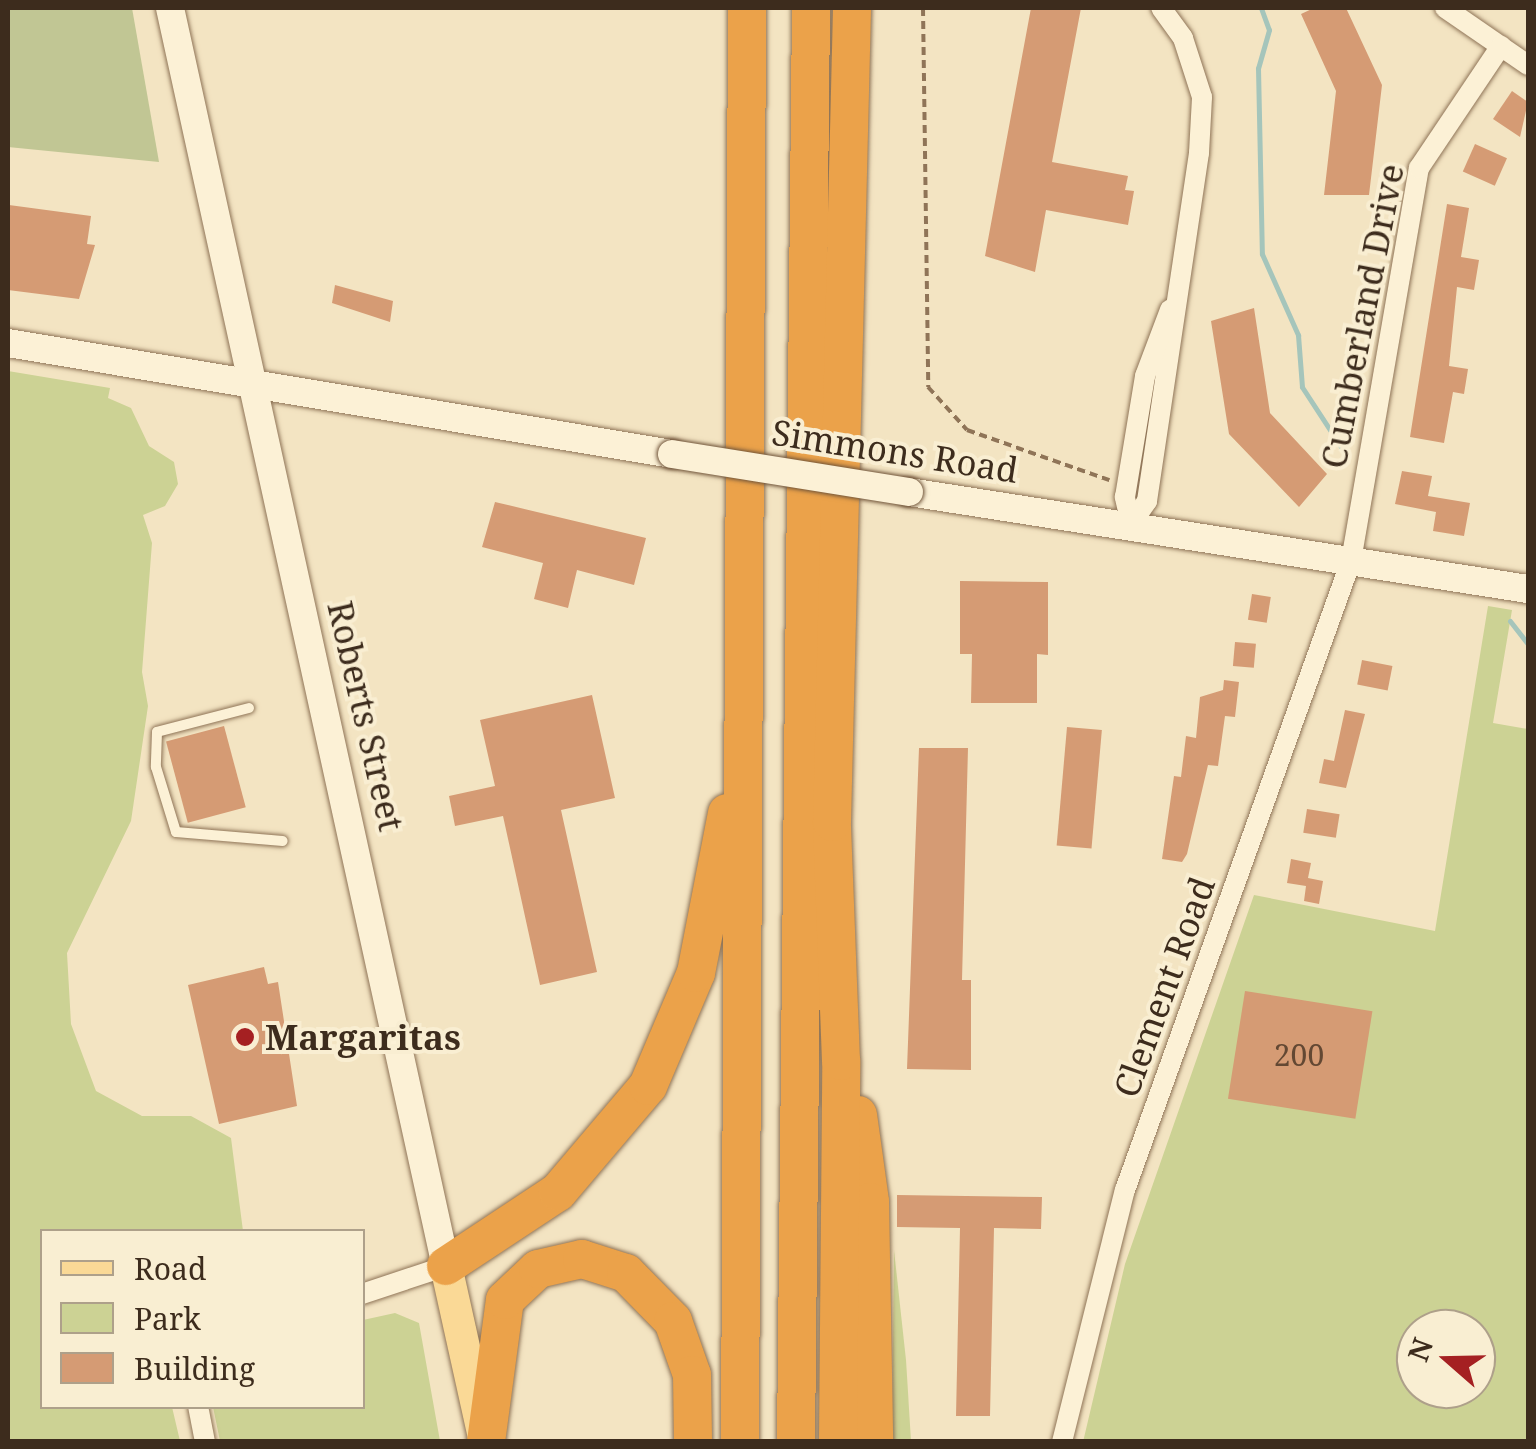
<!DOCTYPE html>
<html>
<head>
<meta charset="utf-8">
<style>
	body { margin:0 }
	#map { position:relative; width:1536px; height:1449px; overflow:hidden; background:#f3e4c2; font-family:"Noto Serif",serif }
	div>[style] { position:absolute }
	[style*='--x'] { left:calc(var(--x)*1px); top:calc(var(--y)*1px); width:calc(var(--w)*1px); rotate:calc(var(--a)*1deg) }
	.green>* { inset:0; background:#ccd294 }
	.cemetery>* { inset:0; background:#c1c694 }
	.stream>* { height:5px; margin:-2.5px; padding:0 2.5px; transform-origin:2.5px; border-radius:2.5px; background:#a5c5bb }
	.building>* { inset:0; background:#d59b74; transform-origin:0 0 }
	.path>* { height:4px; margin-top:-2px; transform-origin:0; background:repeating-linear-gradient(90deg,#8f7457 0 8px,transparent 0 13px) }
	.roads { filter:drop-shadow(0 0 2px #8f7457) drop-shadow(0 0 2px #8f7457) }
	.service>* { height:10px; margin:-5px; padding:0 5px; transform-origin:5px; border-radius:5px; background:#fcf1d6 }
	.minor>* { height:20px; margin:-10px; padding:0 10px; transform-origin:10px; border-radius:10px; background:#fcf1d6 }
	.secondary>* { height:28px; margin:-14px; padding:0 14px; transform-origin:14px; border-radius:14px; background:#fcf1d6 }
	.primary>* { height:32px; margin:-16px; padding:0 16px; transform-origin:16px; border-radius:16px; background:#fad996 }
	.motorway>* { height:38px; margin:-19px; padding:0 19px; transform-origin:19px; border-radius:19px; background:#eba24a }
	.bridges { filter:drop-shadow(0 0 2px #71553a) drop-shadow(0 0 2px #71553a) }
	.secondary-bridge>* { height:28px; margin:-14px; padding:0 14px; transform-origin:14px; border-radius:14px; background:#fcf1d6 }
	.dots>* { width:28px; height:28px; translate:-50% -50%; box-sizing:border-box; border:5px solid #f9eed2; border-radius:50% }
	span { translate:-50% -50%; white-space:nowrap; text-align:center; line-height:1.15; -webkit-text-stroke:8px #f9eed2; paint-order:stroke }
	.number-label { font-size:30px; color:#634833 }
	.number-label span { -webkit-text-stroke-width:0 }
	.street-label { font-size:35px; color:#3d2c1d }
	.poi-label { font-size:35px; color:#3d2c1d; font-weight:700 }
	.left { translate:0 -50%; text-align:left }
	.frame { position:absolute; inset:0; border:10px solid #3d2c1d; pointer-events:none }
	.legend { position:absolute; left:40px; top:1229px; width:325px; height:180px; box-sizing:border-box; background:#f9eed2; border:2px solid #aea08a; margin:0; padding:12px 18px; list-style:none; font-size:30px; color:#3d2c1d }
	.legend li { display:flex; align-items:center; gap:20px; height:50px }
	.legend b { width:50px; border:2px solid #aea08a }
	.north { position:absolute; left:1396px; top:1309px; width:100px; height:100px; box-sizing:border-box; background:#f9eed2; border:2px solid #aea08a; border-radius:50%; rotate:290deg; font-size:28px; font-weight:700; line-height:40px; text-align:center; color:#3d2c1d }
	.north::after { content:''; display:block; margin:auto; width:35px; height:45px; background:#a52022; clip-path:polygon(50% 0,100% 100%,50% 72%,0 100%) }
</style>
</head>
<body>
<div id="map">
	<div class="green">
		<div style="clip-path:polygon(8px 371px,110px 388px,108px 398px,131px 408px,149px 446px,174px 462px,178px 484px,165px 506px,143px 515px,152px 543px,142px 672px,148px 706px,131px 821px,67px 953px,71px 1024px,96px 1091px,142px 1116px,191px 1116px,231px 1138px,243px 1231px,42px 1232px,42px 1406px,172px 1407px,180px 1441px,8px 1441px)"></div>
		<div style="clip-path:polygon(evenodd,1488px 606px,1512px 610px,1493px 723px,1528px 729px,1528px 1441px,1083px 1442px,1125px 1264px,1254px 895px,1435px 931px,1488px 606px,1416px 1329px,1476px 1329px,1476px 1389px,1416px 1389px,1416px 1329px)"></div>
		<div style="clip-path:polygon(894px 1250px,906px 1360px,911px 1441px,892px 1441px)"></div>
		<div style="clip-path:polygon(395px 1313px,419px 1323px,440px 1441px,220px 1441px,213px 1407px,362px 1406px,363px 1320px)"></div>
	</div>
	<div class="cemetery">
		<div style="clip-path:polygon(8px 8px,132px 8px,159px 162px,8px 147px)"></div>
	</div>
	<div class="stream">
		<div style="--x:1261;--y:8;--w:23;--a:70"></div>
		<div style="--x:1269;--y:30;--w:40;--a:106"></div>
		<div style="--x:1258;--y:68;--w:186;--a:88.8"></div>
		<div style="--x:1262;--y:254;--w:89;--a:66"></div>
		<div style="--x:1298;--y:335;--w:52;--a:85.6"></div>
		<div style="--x:1302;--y:387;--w:79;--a:56.9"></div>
		<div style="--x:1510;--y:621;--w:29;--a:52"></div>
	</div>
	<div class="building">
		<div style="clip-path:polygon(1031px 8px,1081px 8px,1052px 162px,1128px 176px,1125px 190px,1134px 191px,1128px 225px,1046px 210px,1035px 272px,985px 256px)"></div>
		<div style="clip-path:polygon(1314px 8px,1346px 8px,1382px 85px,1369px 195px,1324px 195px,1336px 91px,1301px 14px)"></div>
		<div style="clip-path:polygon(1512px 91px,1528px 102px,1520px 137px,1493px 119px)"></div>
		<div style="left:1475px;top:144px;width:35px;height:30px;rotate:24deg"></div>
		<div style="clip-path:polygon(1447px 204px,1469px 208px,1461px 257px,1479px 260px,1474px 290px,1457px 287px,1449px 366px,1468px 369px,1464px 394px,1453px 392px,1444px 443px,1410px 437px)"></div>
		<div style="clip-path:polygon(9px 205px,91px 216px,87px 244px,95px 245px,79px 299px,8px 290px)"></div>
		<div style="clip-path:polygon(335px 285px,393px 301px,390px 322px,332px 303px)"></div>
		<div style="clip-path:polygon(1254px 308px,1270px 413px,1327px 474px,1299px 507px,1229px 434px,1211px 321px)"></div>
		<div style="clip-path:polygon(1402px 471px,1432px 476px,1428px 496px,1470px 503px,1464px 536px,1433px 531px,1436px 512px,1395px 504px)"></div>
		<div style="clip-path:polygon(495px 502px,646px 538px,634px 585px,577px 570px,568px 608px,534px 599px,543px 563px,482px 547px)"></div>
		<div style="clip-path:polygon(960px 581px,1048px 582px,1048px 655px,1037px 654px,1037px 703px,971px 703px,972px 654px,960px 654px)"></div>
		<div style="left:1252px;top:594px;width:19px;height:26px;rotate:9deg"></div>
		<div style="left:1235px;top:642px;width:21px;height:24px;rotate:5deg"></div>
		<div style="left:1362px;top:660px;width:31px;height:25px;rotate:11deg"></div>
		<div style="clip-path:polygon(1224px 680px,1239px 682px,1235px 717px,1225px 716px,1218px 766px,1208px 765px,1187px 854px,1182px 862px,1162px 859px,1174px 776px,1181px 777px,1186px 736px,1196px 738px,1200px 697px,1223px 690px)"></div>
		<div style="clip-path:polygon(592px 695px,615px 798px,561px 810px,597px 972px,540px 985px,503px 816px,455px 826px,449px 796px,495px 786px,480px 720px)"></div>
		<div style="clip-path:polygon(1345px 710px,1365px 714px,1346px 788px,1319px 783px,1324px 759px,1334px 761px)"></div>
		<div style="left:224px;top:726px;width:84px;height:60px;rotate:75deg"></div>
		<div style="left:1067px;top:727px;width:35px;height:119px;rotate:5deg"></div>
		<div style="clip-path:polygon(919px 748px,968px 748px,962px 980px,971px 980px,971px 1070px,907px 1069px)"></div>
		<div style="left:1307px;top:809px;width:33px;height:24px;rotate:9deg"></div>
		<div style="clip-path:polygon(1291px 859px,1311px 863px,1308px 878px,1323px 881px,1319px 904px,1304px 901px,1306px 886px,1287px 883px)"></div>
		<div style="clip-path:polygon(264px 967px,268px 984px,278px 982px,297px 1106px,219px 1124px,188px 985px)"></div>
		<div style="left:1245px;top:991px;width:129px;height:109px;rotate:9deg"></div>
		<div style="clip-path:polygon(897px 1195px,1042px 1197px,1041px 1229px,994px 1228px,990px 1416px,956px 1416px,960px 1228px,897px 1227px)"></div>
	</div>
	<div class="path">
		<div style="--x:923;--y:8;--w:379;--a:89.2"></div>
		<div style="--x:928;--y:387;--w:58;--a:47.8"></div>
		<div style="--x:967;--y:430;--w:151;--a:19.4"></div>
	</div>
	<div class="roads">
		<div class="service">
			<div style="--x:249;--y:708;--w:95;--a:165.4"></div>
			<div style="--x:157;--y:732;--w:35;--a:92"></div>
			<div style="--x:156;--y:767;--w:68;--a:72.9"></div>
			<div style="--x:176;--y:832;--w:107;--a:4.8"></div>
		</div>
		<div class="minor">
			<div style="--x:1445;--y:8;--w:101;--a:34.5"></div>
			<div style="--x:1131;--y:524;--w:28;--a:-55"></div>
			<div style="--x:1147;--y:501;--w:352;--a:-81.5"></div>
			<div style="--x:1199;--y:153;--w:56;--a:-86.9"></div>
			<div style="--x:1202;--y:97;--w:62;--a:-107.9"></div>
			<div style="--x:1183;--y:38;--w:37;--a:-126"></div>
			<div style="--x:1131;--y:524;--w:28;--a:-103"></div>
			<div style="--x:1125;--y:497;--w:123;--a:-80.6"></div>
			<div style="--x:1145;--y:376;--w:71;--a:-69.3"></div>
			<div style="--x:362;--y:1294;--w:89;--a:-18.4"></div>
			<div style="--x:198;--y:1406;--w:37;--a:79"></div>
			<div style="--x:1062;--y:1442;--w:260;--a:-76"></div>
			<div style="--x:1125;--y:1190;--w:668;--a:-70.24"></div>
			<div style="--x:1351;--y:561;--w:399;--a:-80.2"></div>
			<div style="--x:1419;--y:168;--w:147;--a:-56.1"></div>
		</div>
		<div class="secondary">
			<div style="--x:170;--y:8;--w:1288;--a:77.63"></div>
			<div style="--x:8;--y:343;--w:673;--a:9.49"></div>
			<div style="--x:909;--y:492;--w:627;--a:8.91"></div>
		</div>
		<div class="primary">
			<div style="--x:446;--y:1266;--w:171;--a:77.5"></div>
		</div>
		<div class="motorway">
			<div style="--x:858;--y:1115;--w:88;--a:82.1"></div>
			<div style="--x:870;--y:1202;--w:240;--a:89"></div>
			<div style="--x:446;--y:1266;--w:134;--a:-33.5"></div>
			<div style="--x:558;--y:1192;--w:139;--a:-49.7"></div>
			<div style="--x:648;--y:1086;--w:123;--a:-67"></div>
			<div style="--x:696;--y:973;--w:163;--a:-79"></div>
			<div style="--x:486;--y:1442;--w:143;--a:-82.4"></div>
			<div style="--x:505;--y:1300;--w:45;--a:-43.2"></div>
			<div style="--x:538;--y:1269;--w:45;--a:-12.8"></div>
			<div style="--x:582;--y:1259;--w:46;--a:17.7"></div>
			<div style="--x:626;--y:1273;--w:67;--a:45.6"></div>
			<div style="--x:673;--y:1321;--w:57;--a:70.6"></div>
			<div style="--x:692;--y:1375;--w:67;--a:89.1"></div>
			<div style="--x:740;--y:1442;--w:1434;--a:-89.72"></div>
			<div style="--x:796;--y:1442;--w:1434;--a:-89.4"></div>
			<div style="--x:838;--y:1442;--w:381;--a:-89.5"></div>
			<div style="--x:841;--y:1061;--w:239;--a:-92.2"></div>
			<div style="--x:832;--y:822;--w:814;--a:-88.59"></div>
		</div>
	</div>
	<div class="bridges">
		<div class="secondary-bridge">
			<div style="--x:672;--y:454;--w:240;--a:9.1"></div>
		</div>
	</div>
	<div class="dots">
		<div style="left:245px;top:1037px;background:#a52022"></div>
	</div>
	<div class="number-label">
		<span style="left:1299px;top:1055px">200</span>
	</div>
	<div class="street-label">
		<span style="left:1362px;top:316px;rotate:-79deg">Cumberland Drive</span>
		<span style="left:895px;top:451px;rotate:9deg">Simmons Road</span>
		<span style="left:366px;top:716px;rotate:77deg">Roberts Street</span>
		<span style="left:1164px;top:987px;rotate:-70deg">Clement Road</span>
	</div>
	<div class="poi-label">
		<span class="left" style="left:265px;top:1037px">Margaritas</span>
	</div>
	<div class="frame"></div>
	<ul class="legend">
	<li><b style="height:12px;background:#fad996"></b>Road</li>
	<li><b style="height:28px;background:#ccd294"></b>Park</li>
	<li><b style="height:28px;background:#d59b74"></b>Building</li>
	</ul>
	<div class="north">N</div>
</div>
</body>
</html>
